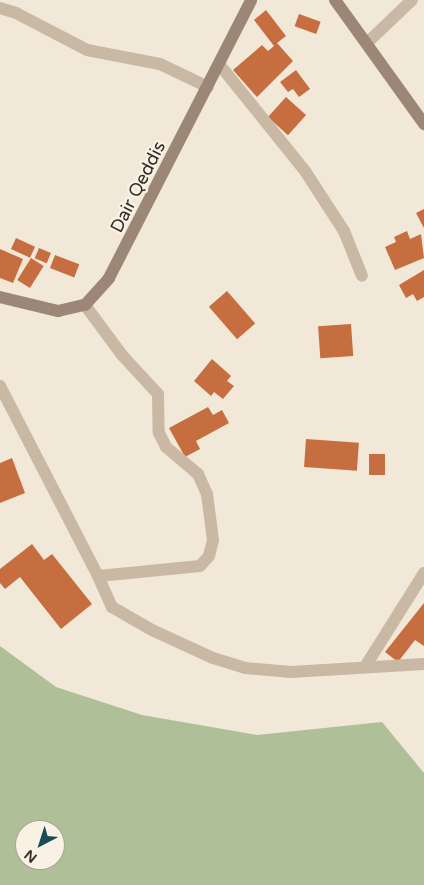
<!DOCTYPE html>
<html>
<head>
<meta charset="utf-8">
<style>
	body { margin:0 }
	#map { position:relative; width:424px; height:885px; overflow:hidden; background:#f1e8d8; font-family:"Varela Round",sans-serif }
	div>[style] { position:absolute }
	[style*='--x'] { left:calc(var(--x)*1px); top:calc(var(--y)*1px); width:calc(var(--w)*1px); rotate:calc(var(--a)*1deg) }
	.green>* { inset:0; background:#afc098 }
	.building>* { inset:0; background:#c76e41; transform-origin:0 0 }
	.street>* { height:12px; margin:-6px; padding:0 6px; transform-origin:6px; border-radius:6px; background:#c9b8a4 }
	.secondary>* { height:12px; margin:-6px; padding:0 6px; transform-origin:6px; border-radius:6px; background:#9c8776 }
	span { translate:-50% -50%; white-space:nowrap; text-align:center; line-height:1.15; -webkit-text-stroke:5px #f9f1e4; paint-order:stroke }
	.street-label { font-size:18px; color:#342c26 }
	.north { position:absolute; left:15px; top:820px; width:50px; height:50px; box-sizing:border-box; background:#f9f1e4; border:1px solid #aaa298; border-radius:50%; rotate:220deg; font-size:14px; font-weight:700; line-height:20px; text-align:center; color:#342c26 }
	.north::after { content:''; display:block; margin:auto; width:18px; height:22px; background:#1c4d56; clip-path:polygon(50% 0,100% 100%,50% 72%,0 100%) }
</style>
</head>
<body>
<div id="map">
	<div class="green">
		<div style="clip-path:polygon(evenodd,0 646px,56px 687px,142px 715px,257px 735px,382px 722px,424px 773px,424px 885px,0 885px,0 646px,25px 830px,55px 830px,55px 860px,25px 860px,25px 830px)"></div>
	</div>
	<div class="building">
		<div style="clip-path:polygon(266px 10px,286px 36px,277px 43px,293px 61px,257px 97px,233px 70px,262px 45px,268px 51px,274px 46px,254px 20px)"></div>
		<div style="left:299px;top:14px;width:23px;height:13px;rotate:20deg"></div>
		<div style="clip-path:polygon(296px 70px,310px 89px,299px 97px,293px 89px,288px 92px,280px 82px)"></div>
		<div style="left:286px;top:97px;width:27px;height:27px;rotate:42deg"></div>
		<div style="clip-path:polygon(424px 209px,424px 228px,416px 213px)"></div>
		<div style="clip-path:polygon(407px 231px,410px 239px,421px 234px,424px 258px,395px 270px,385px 247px,396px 242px,394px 237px)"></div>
		<div style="left:16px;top:238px;width:21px;height:12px;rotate:25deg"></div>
		<div style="left:39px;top:248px;width:13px;height:11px;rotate:23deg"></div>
		<div style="clip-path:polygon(0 249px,23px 259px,13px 283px,0 278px)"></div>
		<div style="left:55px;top:255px;width:26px;height:14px;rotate:21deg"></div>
		<div style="left:31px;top:258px;width:15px;height:26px;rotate:32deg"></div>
		<div style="clip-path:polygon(424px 270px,424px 297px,417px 301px,413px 294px,406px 298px,399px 285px)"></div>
		<div style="left:227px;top:291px;width:43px;height:24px;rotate:49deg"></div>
		<div style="left:351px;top:324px;width:32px;height:33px;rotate:86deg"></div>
		<div style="clip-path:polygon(212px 359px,231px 376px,227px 381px,234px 386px,223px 399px,214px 392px,211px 396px,194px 381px)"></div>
		<div style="clip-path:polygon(208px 407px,213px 415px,222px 410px,229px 423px,196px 441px,200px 449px,185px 457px,169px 428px)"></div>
		<div style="left:306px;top:439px;width:53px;height:28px;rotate:4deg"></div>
		<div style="left:385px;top:454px;width:21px;height:16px;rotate:90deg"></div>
		<div style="clip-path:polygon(12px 458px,25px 493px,0 503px,0 463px)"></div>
		<div style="clip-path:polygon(32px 544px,44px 560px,52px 554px,92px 604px,61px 629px,20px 577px,5px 589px,0 583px,0 569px)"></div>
		<div style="clip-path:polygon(424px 603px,424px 646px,415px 640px,398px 662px,385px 652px)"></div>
	</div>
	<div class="street">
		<div style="--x:0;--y:8;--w:17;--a:17"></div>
		<div style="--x:16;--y:13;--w:80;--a:27.5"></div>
		<div style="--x:87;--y:50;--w:74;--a:10.9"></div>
		<div style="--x:160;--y:64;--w:53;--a:25.6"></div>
		<div style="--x:367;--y:43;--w:62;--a:-43.7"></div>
		<div style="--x:219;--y:64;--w:137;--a:51.2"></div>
		<div style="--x:305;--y:171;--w:72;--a:57"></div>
		<div style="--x:344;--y:231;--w:48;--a:68.2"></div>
		<div style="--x:85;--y:305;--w:62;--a:53.5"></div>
		<div style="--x:122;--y:355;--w:53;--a:47.3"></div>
		<div style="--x:158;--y:394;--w:39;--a:89"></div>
		<div style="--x:159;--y:433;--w:16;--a:63"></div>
		<div style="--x:166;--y:447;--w:42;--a:40.2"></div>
		<div style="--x:198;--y:474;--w:22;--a:66"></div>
		<div style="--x:207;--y:494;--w:46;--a:82.6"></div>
		<div style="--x:213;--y:540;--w:16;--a:104"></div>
		<div style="--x:209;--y:556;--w:13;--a:132"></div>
		<div style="--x:200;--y:566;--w:102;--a:174.4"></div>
		<div style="--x:98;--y:576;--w:34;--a:66"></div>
		<div style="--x:112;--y:607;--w:46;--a:29.9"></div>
		<div style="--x:152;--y:630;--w:67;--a:24.7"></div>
		<div style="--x:213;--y:658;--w:34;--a:17"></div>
		<div style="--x:245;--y:668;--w:46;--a:5"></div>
		<div style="--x:291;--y:672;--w:133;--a:-3.4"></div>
		<div style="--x:0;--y:386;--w:214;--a:62.7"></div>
		<div style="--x:365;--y:667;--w:111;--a:-57.9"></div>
	</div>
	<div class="secondary">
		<div style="--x:335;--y:0;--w:153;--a:54.3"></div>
		<div style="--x:0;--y:297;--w:60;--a:13.6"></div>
		<div style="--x:58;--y:311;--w:28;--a:-13"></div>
		<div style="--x:85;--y:305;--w:36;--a:-48"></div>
		<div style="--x:109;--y:278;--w:312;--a:-62.9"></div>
	</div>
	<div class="street-label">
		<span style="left:138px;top:187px;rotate:-63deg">Dair Qeddis</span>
	</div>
	<div class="north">N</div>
</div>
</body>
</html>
